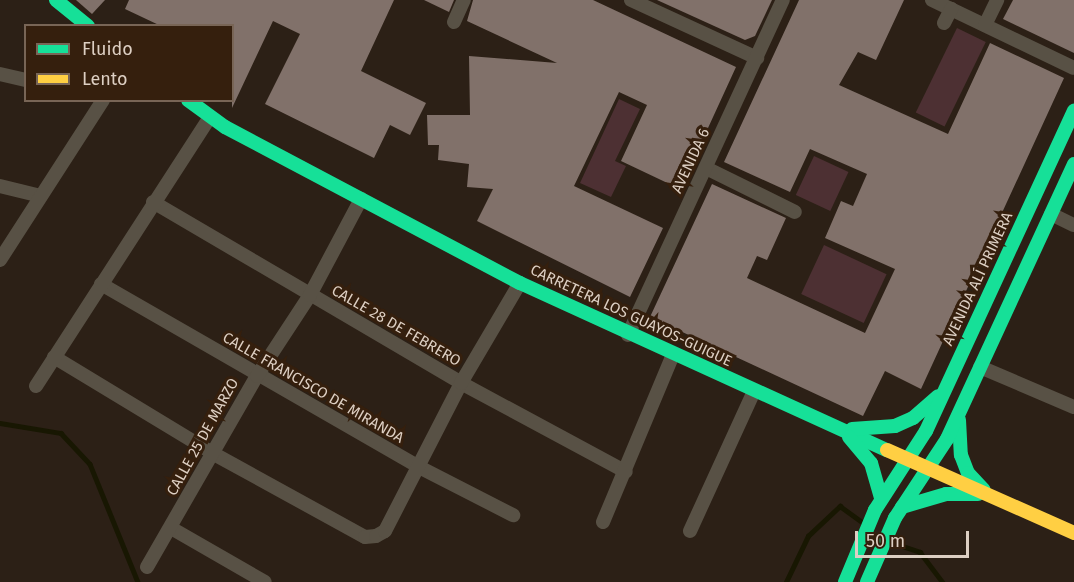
<!DOCTYPE html>
<html>
<head>
<meta charset="utf-8">
<style>
	body { margin:0 }
	#map { position:relative; width:1074px; height:582px; overflow:hidden; background:#2c2016; font-family:"Fira Sans",sans-serif }
	div>[style] { position:absolute }
	[style*='--x'] { left:calc(var(--x)*1px); top:calc(var(--y)*1px); width:calc(var(--w)*1px); rotate:calc(var(--a)*1deg) }
	.green>* { inset:0; background:#4d3033; transform-origin:0 0 }
	.stream>* { height:4.5px; margin:-2.25px; padding:0 2.25px; transform-origin:2.25px; border-radius:2.25px; background:#181702 }
	.building>* { inset:0; background:#81716a }
	.street>* { height:14px; margin:-7px; padding:0 7px; transform-origin:7px; border-radius:7px; background:#585145 }
	.fast>* { height:14px; margin:-7px; padding:0 7px; transform-origin:7px; border-radius:7px; background:#16e098 }
	.slow>* { height:14px; margin:-7px; padding:0 7px; transform-origin:7px; border-radius:7px; background:#ffcf43 }
	span { translate:-50% -50%; white-space:nowrap; text-align:center; line-height:1.15; -webkit-text-stroke:6px #351f0d; paint-order:stroke }
	.street-label { font-size:15px; color:#ddcfc3 }
	.legend { position:absolute; left:24px; top:24px; width:210px; height:78px; box-sizing:border-box; background:#351f0d; border:2px solid #786556; margin:0; padding:8px 10px; list-style:none; font-size:18px; color:#ddcfc3 }
	.legend li { display:flex; align-items:center; gap:12px; height:30px }
	.legend b { width:30px; border:2px solid #786556 }
	.scale { position:absolute; left:855px; top:531px; width:114px; height:27px; box-sizing:border-box; border:3px solid #ddcfc3; border-top:0; padding-left:8px; font-size:18px; line-height:21px; white-space:nowrap; color:#ddcfc3; -webkit-text-stroke:4px #351f0d; paint-order:stroke }
</style>
</head>
<body>
<div id="map">
	<div class="green">
		<div style="left:957px;top:28px;width:32px;height:94px;rotate:26deg"></div>
		<div style="clip-path:polygon(619px 99px,640px 109px,615px 161px,626px 166px,611px 197px,580px 183px)"></div>
		<div style="left:814px;top:156px;width:38px;height:43px;rotate:25deg"></div>
		<div style="left:824px;top:245px;width:69px;height:54px;rotate:25deg"></div>
	</div>
	<div class="stream">
		<div style="--x:0;--y:423;--w:62;--a:9.3"></div>
		<div style="--x:61;--y:433;--w:42;--a:46.9"></div>
		<div style="--x:90;--y:464;--w:127;--a:67.9"></div>
		<div style="--x:890;--y:542;--w:32;--a:18"></div>
		<div style="--x:920;--y:552;--w:38;--a:53"></div>
		<div style="--x:786;--y:582;--w:51;--a:-64.4"></div>
		<div style="--x:808;--y:536;--w:44;--a:-43.2"></div>
		<div style="--x:840;--y:506;--w:29;--a:36"></div>
	</div>
	<div class="building">
		<div style="clip-path:polygon(76px 0,105px 0,92px 14px)"></div>
		<div style="clip-path:polygon(129px 0,394px 0,361px 71px,426px 103px,410px 135px,390px 125px,374px 158px,265px 104px,300px 34px,273px 21px,232px 108px,232px 26px,161px 26px,125px 9px)"></div>
		<div style="clip-path:polygon(424px 0,454px 0,449px 12px)"></div>
		<div style="clip-path:polygon(473px 0,593px 0,736px 67px,680px 189px,621px 161px,647px 105px,619px 92px,574px 186px,663px 228px,630px 297px,477px 221px,493px 189px,467px 187px,469px 164px,438px 160px,439px 145px,428px 145px,427px 115px,470px 115px,469px 56px,557px 63px,467px 21px)"></div>
		<div style="clip-path:polygon(657px 0,772px 0,755px 36px,745px 40px)"></div>
		<div style="clip-path:polygon(799px 0,904px 0,876px 60px,858px 52px,839px 85px,948px 134px,990px 43px,1064px 78px,921px 389px,885px 371px,863px 416px,650px 317px,712px 184px,786px 218px,767px 260px,757px 256px,747px 278px,865px 333px,895px 269px,825px 238px,841px 201px,853px 206px,867px 174px,810px 149px,790px 192px,724px 162px)"></div>
		<div style="clip-path:polygon(1013px 0,1074px 0,1074px 53px,1003px 19px)"></div>
	</div>
	<div class="street">
		<div style="--x:631;--y:0;--w:139;--a:24.7"></div>
		<div style="--x:932;--y:0;--w:157;--a:25.6"></div>
		<div style="--x:454;--y:22;--w:24;--a:-66"></div>
		<div style="--x:944;--y:23;--w:16;--a:-63"></div>
		<div style="--x:985;--y:25;--w:28;--a:-64"></div>
		<div style="--x:0;--y:74;--w:27;--a:13"></div>
		<div style="--x:706;--y:168;--w:99;--a:26.3"></div>
		<div style="--x:0;--y:186;--w:42;--a:13.7"></div>
		<div style="--x:153;--y:202;--w:357;--a:30.4"></div>
		<div style="--x:461;--y:383;--w:187;--a:28.3"></div>
		<div style="--x:1051;--y:214;--w:25;--a:26"></div>
		<div style="--x:0;--y:260;--w:190;--a:-57.2"></div>
		<div style="--x:101;--y:284;--w:367;--a:29.9"></div>
		<div style="--x:419;--y:467;--w:106;--a:27.1"></div>
		<div style="--x:628;--y:335;--w:369;--a:-65.2"></div>
		<div style="--x:54;--y:357;--w:187;--a:31.2"></div>
		<div style="--x:214;--y:454;--w:172;--a:28.8"></div>
		<div style="--x:365;--y:537;--w:11;--a:-5"></div>
		<div style="--x:376;--y:536;--w:10;--a:-29"></div>
		<div style="--x:385;--y:531;--w:166;--a:-62.8"></div>
		<div style="--x:461;--y:383;--w:116;--a:-59.5"></div>
		<div style="--x:980;--y:367;--w:102;--a:23.1"></div>
		<div style="--x:36;--y:386;--w:320;--a:-57.1"></div>
		<div style="--x:603;--y:522;--w:181;--a:-67.3"></div>
		<div style="--x:171;--y:528;--w:108;--a:29.9"></div>
		<div style="--x:690;--y:531;--w:154;--a:-65.4"></div>
		<div style="--x:147;--y:567;--w:220;--a:-60.1"></div>
		<div style="--x:257;--y:376;--w:97;--a:-56.8"></div>
		<div style="--x:310;--y:295;--w:109;--a:-62"></div>
	</div>
	<div class="fast">
		<div style="--x:56;--y:0;--w:41;--a:39.1"></div>
		<div style="--x:188;--y:100;--w:46;--a:36.1"></div>
		<div style="--x:225;--y:127;--w:334;--a:27.9"></div>
		<div style="--x:520;--y:283;--w:403;--a:24.5"></div>
		<div style="--x:959;--y:420;--w:35;--a:87"></div>
		<div style="--x:961;--y:455;--w:19;--a:69"></div>
		<div style="--x:968;--y:473;--w:23;--a:47"></div>
		<div style="--x:852;--y:429;--w:43;--a:-4"></div>
		<div style="--x:895;--y:426;--w:20;--a:-24"></div>
		<div style="--x:913;--y:418;--w:33;--a:-41"></div>
		<div style="--x:849;--y:437;--w:34;--a:50"></div>
		<div style="--x:871;--y:463;--w:37;--a:74"></div>
		<div style="--x:902;--y:507;--w:46;--a:-16.5"></div>
		<div style="--x:946;--y:494;--w:32;--a:0"></div>
		<div style="--x:845;--y:582;--w:78;--a:-67.4"></div>
		<div style="--x:875;--y:510;--w:94;--a:-57.2"></div>
		<div style="--x:926;--y:431;--w:353;--a:-65.2"></div>
		<div style="--x:867;--y:582;--w:70;--a:-66.4"></div>
		<div style="--x:895;--y:518;--w:95;--a:-56.6"></div>
		<div style="--x:947;--y:439;--w:303;--a:-65.2"></div>
	</div>
	<div class="slow">
		<div style="--x:887;--y:450;--w:205;--a:23.9"></div>
	</div>
	<div class="street-label">
		<span style="left:691px;top:161px;rotate:-65deg">AVENIDA 6</span>
		<span style="left:978px;top:279px;rotate:-65deg">AVENIDA ALÍ PRIMERA</span>
		<span style="left:631px;top:316px;rotate:25deg">CARRETERA LOS GUAYOS-GUIGUE</span>
		<span style="left:396px;top:326px;rotate:30deg">CALLE 28 DE FEBRERO</span>
		<span style="left:313px;top:388px;rotate:30deg">CALLE FRANCISCO DE MIRANDA</span>
		<span style="left:203px;top:437px;rotate:-61deg">CALLE 25 DE MARZO</span>
	</div>
	<ul class="legend">
	<li><b style="height:8px;background:#16e098"></b>Fluido</li>
	<li><b style="height:8px;background:#ffcf43"></b>Lento</li>
	</ul>
	<div class="scale">50 m</div>
</div>
</body>
</html>
